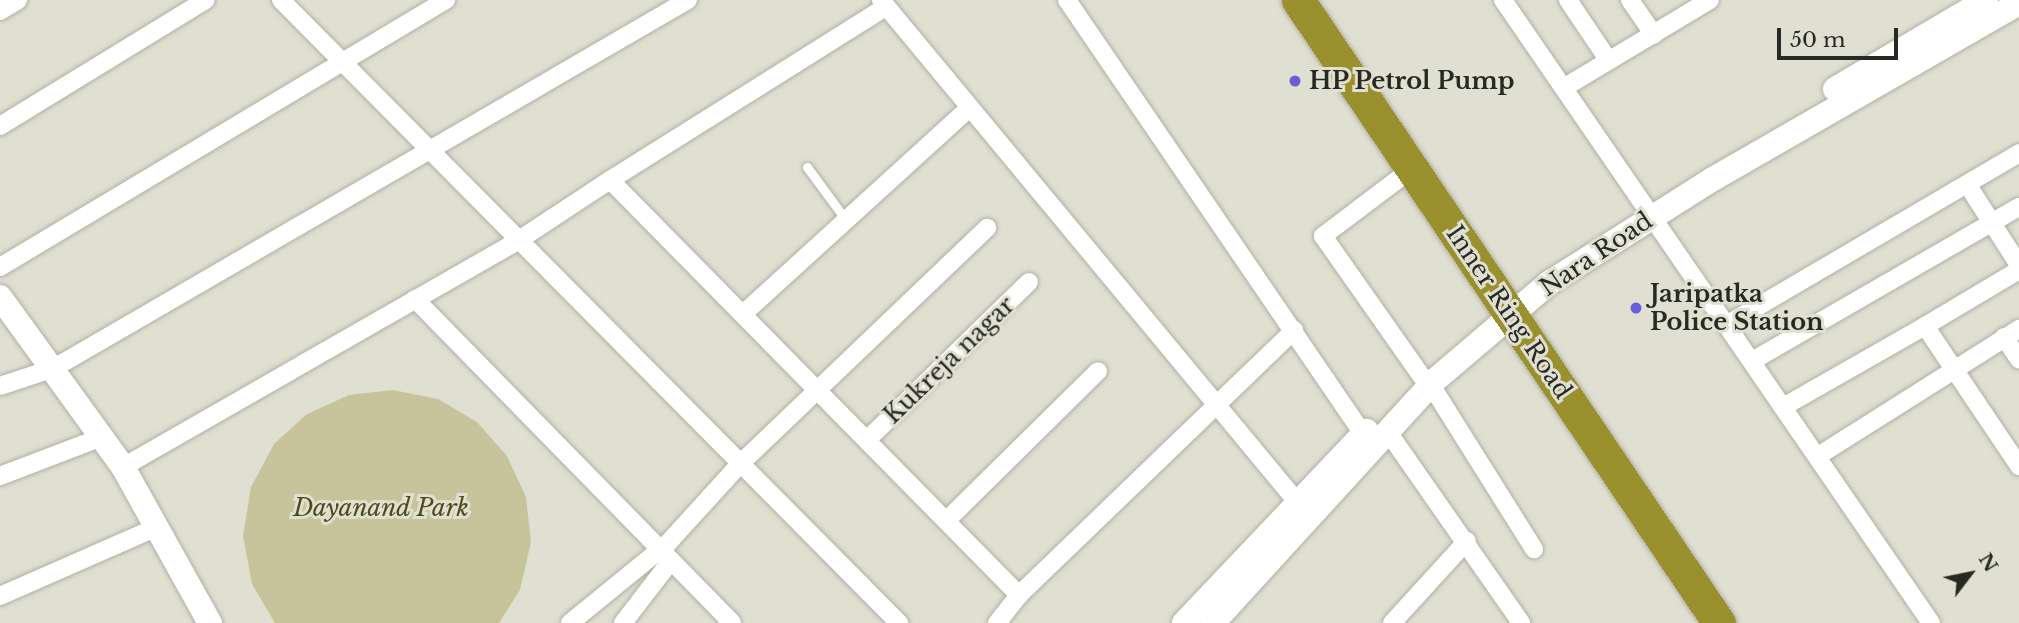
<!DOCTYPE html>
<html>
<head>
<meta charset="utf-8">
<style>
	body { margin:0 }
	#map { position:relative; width:2019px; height:623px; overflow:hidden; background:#e0e0d2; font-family:"Libre Baskerville",serif }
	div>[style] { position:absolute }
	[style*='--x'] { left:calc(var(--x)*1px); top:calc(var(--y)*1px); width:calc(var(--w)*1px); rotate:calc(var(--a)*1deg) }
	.green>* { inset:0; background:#c7c39a }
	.roads { filter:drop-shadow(0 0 2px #b1b0a3) drop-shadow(0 0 2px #b1b0a3) }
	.lane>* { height:9px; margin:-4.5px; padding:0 4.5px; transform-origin:4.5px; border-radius:4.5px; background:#fff }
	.street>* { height:18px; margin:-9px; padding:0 9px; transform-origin:9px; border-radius:9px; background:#fff }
	.secondary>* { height:24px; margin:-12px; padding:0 12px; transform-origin:12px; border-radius:12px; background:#fff }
	.highway>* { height:33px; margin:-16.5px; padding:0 16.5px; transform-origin:16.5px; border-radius:16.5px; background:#9a902e }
	.dots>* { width:19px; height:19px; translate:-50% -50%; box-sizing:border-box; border:4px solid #e0e0d2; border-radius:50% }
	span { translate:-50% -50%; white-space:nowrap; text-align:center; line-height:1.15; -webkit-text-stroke:6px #e0e0d2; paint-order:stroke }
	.poi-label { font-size:24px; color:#292924; font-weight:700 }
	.left { translate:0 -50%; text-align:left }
	.street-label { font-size:24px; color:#292924 }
	.park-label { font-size:24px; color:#4f4a16; font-style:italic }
	.north { position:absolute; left:1935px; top:539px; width:70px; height:70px; -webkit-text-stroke:5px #e0e0d2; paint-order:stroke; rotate:58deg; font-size:19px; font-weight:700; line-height:28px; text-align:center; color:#292924 }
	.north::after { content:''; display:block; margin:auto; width:24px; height:32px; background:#292924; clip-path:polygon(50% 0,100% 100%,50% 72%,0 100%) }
	.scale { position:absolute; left:1777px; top:28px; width:121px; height:32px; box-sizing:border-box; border:4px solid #292924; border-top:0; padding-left:9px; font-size:21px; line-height:24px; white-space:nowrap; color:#292924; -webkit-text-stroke:5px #e0e0d2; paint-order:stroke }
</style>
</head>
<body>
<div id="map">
	<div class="green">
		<div style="clip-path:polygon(393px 390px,438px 399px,477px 422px,507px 456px,526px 497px,531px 542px,520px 590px,499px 623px,275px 623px,252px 584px,243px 536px,251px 487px,274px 444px,307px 414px,349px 395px)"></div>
	</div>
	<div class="roads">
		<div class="lane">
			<div style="--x:807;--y:167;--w:66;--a:53.7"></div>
		</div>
		<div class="street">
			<div style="--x:281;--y:0;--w:878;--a:45.23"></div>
			<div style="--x:881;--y:0;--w:653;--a:50.34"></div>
			<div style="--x:1067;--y:0;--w:525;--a:55.7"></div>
			<div style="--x:1503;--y:0;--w:756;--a:55.51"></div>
			<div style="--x:1568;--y:0;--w:73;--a:56.1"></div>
			<div style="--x:1630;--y:0;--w:42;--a:55.6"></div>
			<div style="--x:0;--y:11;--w:21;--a:-31"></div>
			<div style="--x:1565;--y:87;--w:169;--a:-31"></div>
			<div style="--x:0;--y:126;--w:241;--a:-31.5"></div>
			<div style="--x:1401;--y:177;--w:98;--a:142.9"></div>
			<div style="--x:1323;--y:236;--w:172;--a:54.9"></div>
			<div style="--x:610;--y:180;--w:326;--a:-32.1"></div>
			<div style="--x:1967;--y:184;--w:96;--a:57.3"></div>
			<div style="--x:0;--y:267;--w:520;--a:-30.91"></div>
			<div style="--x:415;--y:299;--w:453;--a:45.6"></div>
			<div style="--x:744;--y:313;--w:303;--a:-42.3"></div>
			<div style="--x:1728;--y:324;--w:338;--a:-30.4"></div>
			<div style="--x:1925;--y:326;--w:109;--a:-30.8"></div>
			<div style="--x:2004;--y:337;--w:27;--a:56"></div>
			<div style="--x:1752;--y:361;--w:308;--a:-30"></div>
			<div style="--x:1431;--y:385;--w:194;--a:57.9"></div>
			<div style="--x:0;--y:386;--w:57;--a:-18.4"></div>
			<div style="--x:54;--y:368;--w:733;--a:-30.13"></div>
			<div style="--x:1783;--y:407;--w:163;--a:-29.7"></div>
			<div style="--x:1925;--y:326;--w:169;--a:56.1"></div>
			<div style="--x:1388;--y:432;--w:233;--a:55.1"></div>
			<div style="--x:870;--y:437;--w:222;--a:-44.3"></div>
			<div style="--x:1818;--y:456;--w:238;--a:-32.3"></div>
			<div style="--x:123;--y:467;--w:456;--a:-29.8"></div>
			<div style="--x:519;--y:240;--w:109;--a:-33.4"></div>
			<div style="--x:610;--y:180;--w:583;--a:45.42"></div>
			<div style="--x:1019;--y:595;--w:36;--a:128"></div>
			<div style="--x:0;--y:476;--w:109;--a:-20.9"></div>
			<div style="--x:947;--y:520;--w:212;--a:-44.6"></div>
			<div style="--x:1019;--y:595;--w:382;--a:-43.9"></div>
			<div style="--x:0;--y:596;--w:171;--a:-23.7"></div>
			<div style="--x:570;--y:623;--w:127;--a:-39.2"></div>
			<div style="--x:668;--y:543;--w:107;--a:-47.7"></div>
			<div style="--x:740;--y:464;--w:342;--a:-43.7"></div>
			<div style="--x:623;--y:623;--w:77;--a:-52.4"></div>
			<div style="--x:1392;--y:623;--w:111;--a:-47.6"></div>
		</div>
		<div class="secondary">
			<div style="--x:1835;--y:89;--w:175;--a:-30.5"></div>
			<div style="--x:0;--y:297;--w:210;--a:54.1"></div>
			<div style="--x:123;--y:467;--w:179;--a:60.9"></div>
			<div style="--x:1184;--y:623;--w:265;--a:-46.5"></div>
			<div style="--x:1213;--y:623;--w:329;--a:-47.6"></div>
			<div style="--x:1435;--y:380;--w:150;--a:-40.4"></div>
			<div style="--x:1549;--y:283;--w:194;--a:-32.4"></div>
			<div style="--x:1713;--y:179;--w:353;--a:-29.9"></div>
		</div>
		<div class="highway">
			<div style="--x:1298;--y:0;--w:752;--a:55.95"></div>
		</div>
	</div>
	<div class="dots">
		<div style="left:1295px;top:81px;background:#6b5ed8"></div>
		<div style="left:1636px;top:308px;background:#6b5ed8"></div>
	</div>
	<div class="poi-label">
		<span class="left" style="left:1309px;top:81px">HP Petrol Pump</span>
		<span class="left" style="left:1650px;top:308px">Jaripatka<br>Police Station</span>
	</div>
	<div class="street-label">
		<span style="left:1596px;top:254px;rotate:-34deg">Nara Road</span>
		<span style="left:1509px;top:312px;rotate:56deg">Inner Ring Road</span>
		<span style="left:949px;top:360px;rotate:-44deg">Kukreja nagar</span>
	</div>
	<div class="park-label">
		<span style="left:381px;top:508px">Dayanand Park</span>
	</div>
	<div class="north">N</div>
	<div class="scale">50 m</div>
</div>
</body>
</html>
